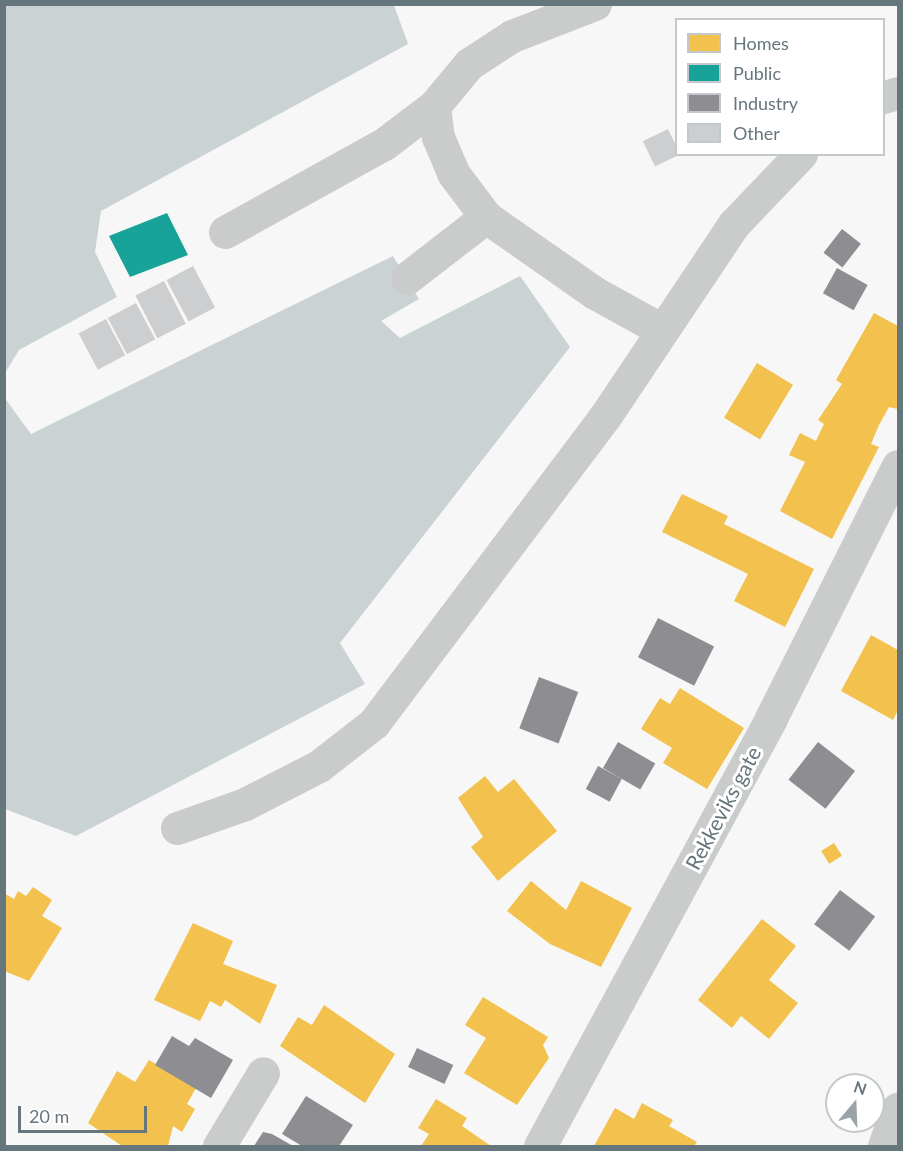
<!DOCTYPE html>
<html>
<head>
<meta charset="utf-8">
<style>
	body { margin:0 }
	#map { position:relative; width:903px; height:1151px; overflow:hidden; background:#f7f7f7; font-family:Lato,sans-serif }
	div>[style] { position:absolute }
	[style*='--x'] { left:calc(var(--x)*1px); top:calc(var(--y)*1px); width:calc(var(--w)*1px); rotate:calc(var(--a)*1deg) }
	.water>* { inset:0; background:#cbd2d4 }
	.homes>* { inset:0; background:#f2c14e; transform-origin:0 0 }
	.public>* { inset:0; background:#17a398 }
	.industry>* { inset:0; background:#8d8d92; transform-origin:0 0 }
	.building>* { inset:0; background:#cdcecf; transform-origin:0 0 }
	.minor>* { height:33px; margin:-16.5px; padding:0 16.5px; transform-origin:16.5px; border-radius:16.5px; background:#cacccc }
	span { translate:-50% -50%; white-space:nowrap; text-align:center; line-height:1.15; -webkit-text-stroke:6px #fff; paint-order:stroke }
	.street-label { font-size:21px; color:#66767d }
	.frame { position:absolute; inset:0; border:6px solid #66767d; pointer-events:none }
	.legend { position:absolute; left:675px; top:18px; width:210px; height:138px; box-sizing:border-box; background:#fff; border:2px solid #c2c8cb; margin:0; padding:8px 10px; list-style:none; font-size:18px; color:#66767d }
	.legend li { display:flex; align-items:center; gap:12px; height:30px }
	.legend b { width:30px; border:2px solid #c2c8cb }
	.north { position:absolute; left:825px; top:1073px; width:60px; height:60px; box-sizing:border-box; background:#fff; border:2px solid #c2c8cb; border-radius:50%; rotate:19deg; font-size:16px; font-weight:700; line-height:24px; text-align:center; color:#66767d }
	.north::after { content:''; display:block; margin:auto; width:21px; height:27px; background:#99a3a8; clip-path:polygon(50% 0,100% 100%,50% 72%,0 100%) }
	.scale { position:absolute; left:18px; top:1106px; width:129px; height:27px; box-sizing:border-box; border:3px solid #66767d; border-top:0; padding-left:8px; font-size:18px; line-height:21px; white-space:nowrap; color:#66767d; -webkit-text-stroke:4px #fff; paint-order:stroke }
</style>
</head>
<body>
<div id="map">
	<div class="water">
		<div style="clip-path:polygon(5px 4px,394px 5px,408px 44px,101px 211px,95px 252px,117px 297px,19px 350px,5px 373px)"></div>
		<div style="clip-path:polygon(393px 256px,419px 299px,381px 321px,400px 338px,520px 276px,570px 347px,340px 643px,365px 684px,76px 836px,5px 809px,4px 397px,31px 434px)"></div>
	</div>
	<div class="homes">
		<div style="clip-path:polygon(874px 313px,898px 326px,898px 409px,889px 407px,879px 425px,871px 444px,879px 447px,832px 539px,780px 511px,805px 462px,789px 455px,800px 433px,816px 441px,824px 424px,818px 420px,842px 384px,836px 380px)"></div>
		<div style="left:757px;top:363px;width:42px;height:64px;rotate:31deg"></div>
		<div style="clip-path:polygon(682px 494px,728px 516px,724px 524px,814px 569px,785px 627px,734px 601px,748px 574px,662px 532px)"></div>
		<div style="clip-path:polygon(871px 635px,898px 650px,898px 710px,893px 720px,841px 691px)"></div>
		<div style="clip-path:polygon(680px 688px,744px 728px,707px 789px,663px 763px,672px 748px,641px 729px,660px 698px,670px 704px)"></div>
		<div style="clip-path:polygon(485px 776px,498px 792px,514px 779px,557px 831px,498px 881px,471px 847px,483px 837px,458px 798px)"></div>
		<div style="left:834px;top:843px;width:15px;height:15px;rotate:58deg"></div>
		<div style="clip-path:polygon(531px 881px,566px 910px,581px 881px,632px 908px,601px 967px,550px 944px,507px 911px)"></div>
		<div style="clip-path:polygon(33px 887px,52px 900px,42px 916px,62px 928px,29px 981px,4px 971px,4px 893px,14px 899px,18px 891px,26px 896px)"></div>
		<div style="clip-path:polygon(762px 919px,796px 946px,769px 980px,798px 1003px,769px 1039px,741px 1016px,732px 1028px,698px 1000px)"></div>
		<div style="clip-path:polygon(193px 923px,233px 941px,223px 964px,277px 985px,260px 1024px,225px 1000px,221px 1007px,210px 1001px,200px 1021px,154px 1000px)"></div>
		<div style="clip-path:polygon(483px 997px,548px 1037px,543px 1045px,549px 1058px,517px 1105px,464px 1073px,486px 1038px,465px 1025px)"></div>
		<div style="clip-path:polygon(324px 1005px,395px 1054px,365px 1103px,280px 1046px,298px 1017px,312px 1025px)"></div>
		<div style="clip-path:polygon(149px 1060px,196px 1088px,187px 1104px,195px 1109px,182px 1132px,173px 1126px,168px 1146px,122px 1146px,88px 1123px,117px 1071px,135px 1082px)"></div>
		<div style="clip-path:polygon(436px 1099px,467px 1118px,462px 1126px,491px 1146px,421px 1146px,429px 1134px,418px 1128px)"></div>
		<div style="clip-path:polygon(642px 1103px,673px 1120px,669px 1126px,697px 1142px,694px 1146px,594px 1146px,615px 1108px,634px 1119px)"></div>
	</div>
	<div class="public">
		<div style="clip-path:polygon(167px 213px,188px 255px,130px 277px,109px 236px)"></div>
	</div>
	<div class="industry">
		<div style="left:842px;top:229px;width:24px;height:30px;rotate:38deg"></div>
		<div style="left:837px;top:268px;width:35px;height:29px;rotate:29deg"></div>
		<div style="left:658px;top:618px;width:63px;height:44px;rotate:27deg"></div>
		<div style="left:539px;top:677px;width:42px;height:55px;rotate:21deg"></div>
		<div style="left:618px;top:742px;width:43px;height:30px;rotate:30deg"></div>
		<div style="left:818px;top:742px;width:47px;height:48px;rotate:38deg"></div>
		<div style="left:598px;top:766px;width:27px;height:26px;rotate:28deg"></div>
		<div style="left:840px;top:890px;width:44px;height:43px;rotate:37deg"></div>
		<div style="clip-path:polygon(172px 1036px,189px 1046px,195px 1038px,233px 1060px,211px 1098px,155px 1065px)"></div>
		<div style="left:417px;top:1048px;width:40px;height:21px;rotate:25deg"></div>
		<div style="clip-path:polygon(306px 1096px,353px 1125px,339px 1146px,302px 1146px,282px 1134px)"></div>
		<div style="clip-path:polygon(263px 1132px,272px 1134px,293px 1146px,254px 1146px)"></div>
	</div>
	<div class="building">
		<div style="left:668px;top:129px;width:28px;height:28px;rotate:64deg"></div>
		<div style="left:193px;top:266px;width:47px;height:30px;rotate:62deg"></div>
		<div style="left:164px;top:281px;width:48px;height:32px;rotate:63deg"></div>
		<div style="left:136px;top:303px;width:41px;height:32px;rotate:62deg"></div>
		<div style="left:106px;top:319px;width:41px;height:31px;rotate:62deg"></div>
	</div>
	<div class="minor">
		<div style="--x:884;--y:97;--w:15;--a:-16"></div>
		<div style="--x:434;--y:106;--w:31;--a:83"></div>
		<div style="--x:438;--y:137;--w:39;--a:67"></div>
		<div style="--x:453;--y:173;--w:55;--a:53.1"></div>
		<div style="--x:486;--y:217;--w:133;--a:34.9"></div>
		<div style="--x:595;--y:293;--w:77;--a:28.9"></div>
		<div style="--x:225;--y:232;--w:182;--a:-29"></div>
		<div style="--x:384;--y:144;--w:63;--a:-37.2"></div>
		<div style="--x:434;--y:106;--w:55;--a:-50.2"></div>
		<div style="--x:469;--y:64;--w:51;--a:-33.1"></div>
		<div style="--x:512;--y:36;--w:89;--a:-21.1"></div>
		<div style="--x:407;--y:278;--w:100;--a:-37.7"></div>
		<div style="--x:177;--y:828;--w:72;--a:-19.4"></div>
		<div style="--x:245;--y:804;--w:83;--a:-27.2"></div>
		<div style="--x:319;--y:766;--w:70;--a:-38"></div>
		<div style="--x:374;--y:723;--w:382;--a:-53"></div>
		<div style="--x:604;--y:418;--w:234;--a:-56.2"></div>
		<div style="--x:734;--y:224;--w:97;--a:-46.3"></div>
		<div style="--x:219;--y:1146;--w:85;--a:-58.9"></div>
		<div style="--x:540;--y:1146;--w:486;--a:-61.6"></div>
		<div style="--x:771;--y:718;--w:282;--a:-63.3"></div>
		<div style="--x:884;--y:1146;--w:40;--a:-69.8"></div>
	</div>
	<div class="street-label">
		<span style="left:723px;top:808px;rotate:-62deg">Rekkeviks gate</span>
	</div>
	<div class="frame"></div>
	<ul class="legend">
	<li><b style="height:16px;background:#f2c14e"></b>Homes</li>
	<li><b style="height:16px;background:#17a398"></b>Public</li>
	<li><b style="height:16px;background:#8d8d92"></b>Industry</li>
	<li><b style="height:16px;background:#cdcecf"></b>Other</li>
	</ul>
	<div class="north">N</div>
	<div class="scale">20 m</div>
</div>
</body>
</html>
